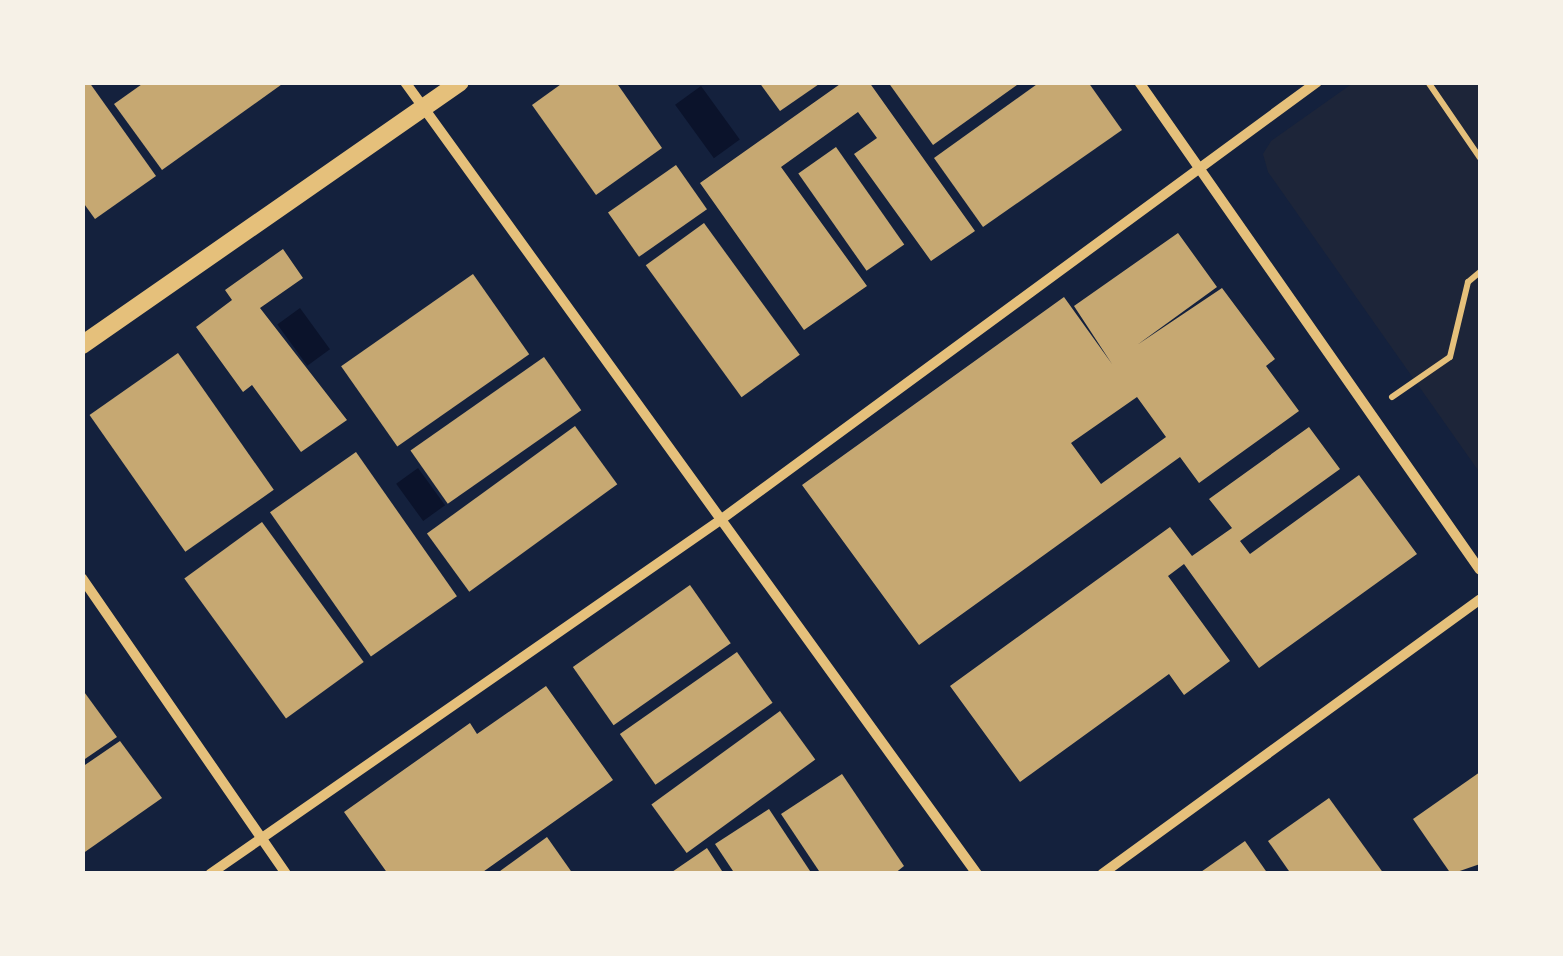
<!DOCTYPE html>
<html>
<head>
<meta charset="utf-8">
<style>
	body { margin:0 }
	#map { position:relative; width:1563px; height:956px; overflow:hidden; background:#14213d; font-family:"DejaVu Sans",sans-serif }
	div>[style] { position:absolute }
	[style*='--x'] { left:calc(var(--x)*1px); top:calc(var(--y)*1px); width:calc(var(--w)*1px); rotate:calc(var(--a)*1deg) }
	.green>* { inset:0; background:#1d2539 }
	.water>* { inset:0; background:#0b132b; transform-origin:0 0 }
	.building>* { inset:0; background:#c6a872; transform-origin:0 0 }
	.path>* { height:6px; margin:-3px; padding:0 3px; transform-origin:3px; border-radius:3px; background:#e5c07b }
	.minor>* { height:10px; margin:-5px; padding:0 5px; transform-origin:5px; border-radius:5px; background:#e5c07b }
	.tertiary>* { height:18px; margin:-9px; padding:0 9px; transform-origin:9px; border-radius:9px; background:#e5c07b }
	span { translate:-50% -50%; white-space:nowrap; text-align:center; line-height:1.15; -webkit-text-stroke:10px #f6f1e7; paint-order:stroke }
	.frame { position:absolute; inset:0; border:85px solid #f6f1e7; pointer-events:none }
</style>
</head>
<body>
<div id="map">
	<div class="green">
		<div style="clip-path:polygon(1353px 83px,1480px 83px,1480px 473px,1268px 172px,1263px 154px,1271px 141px)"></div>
	</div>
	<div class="water">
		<div style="left:701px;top:86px;width:66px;height:32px;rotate:54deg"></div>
		<div style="left:300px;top:308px;width:51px;height:28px;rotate:54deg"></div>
		<div style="left:418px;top:468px;width:46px;height:27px;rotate:54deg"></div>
	</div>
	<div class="building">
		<div style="clip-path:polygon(82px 82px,89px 82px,156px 176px,95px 219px,82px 201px)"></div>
		<div style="clip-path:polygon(145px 82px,285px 82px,162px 170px,114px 104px)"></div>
		<div style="clip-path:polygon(564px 82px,616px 82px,662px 148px,596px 195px,532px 105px)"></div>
		<div style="clip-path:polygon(759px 82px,822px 82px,780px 111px)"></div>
		<div style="clip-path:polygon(843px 82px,869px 82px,975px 231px,931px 261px,854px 154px,877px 138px,858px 112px,781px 167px,867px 286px,804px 330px,700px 183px)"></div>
		<div style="clip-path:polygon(888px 82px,1021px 82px,933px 145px)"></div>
		<div style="clip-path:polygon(1040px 82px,1088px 82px,1122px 130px,983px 227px,934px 158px)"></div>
		<div style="left:836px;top:147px;width:119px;height:46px;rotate:55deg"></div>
		<div style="left:676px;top:165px;width:54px;height:83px;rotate:55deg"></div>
		<div style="left:704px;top:223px;width:163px;height:72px;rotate:54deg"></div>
		<div style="clip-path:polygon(evenodd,1178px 233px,1217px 287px,1137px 345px,1222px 288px,1275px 359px,1266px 366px,1299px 411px,1199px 483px,1180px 457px,919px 645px,802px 485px,1064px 297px,1112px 364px,1074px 306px,1178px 233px,1137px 397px,1166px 437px,1101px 484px,1071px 443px,1137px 397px)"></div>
		<div style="clip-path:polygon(283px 249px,303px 278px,260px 308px,347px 420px,301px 452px,252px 385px,243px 392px,196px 327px,232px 300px,225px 290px)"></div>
		<div style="left:473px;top:274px;width:98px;height:161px;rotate:55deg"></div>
		<div style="left:178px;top:353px;width:167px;height:108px;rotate:55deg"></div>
		<div style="left:544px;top:357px;width:65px;height:163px;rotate:55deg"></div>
		<div style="left:575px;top:426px;width:72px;height:183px;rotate:54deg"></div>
		<div style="clip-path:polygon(1309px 427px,1340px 469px,1240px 541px,1250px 554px,1359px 475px,1417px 554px,1259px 668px,1184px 564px,1168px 576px,1230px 661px,1184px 695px,1169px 674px,1020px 782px,950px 686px,1170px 527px,1192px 556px,1232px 528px,1209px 499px)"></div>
		<div style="left:356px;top:452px;width:176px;height:105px;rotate:55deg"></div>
		<div style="left:262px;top:522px;width:173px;height:96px;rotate:54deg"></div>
		<div style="left:690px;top:585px;width:71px;height:143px;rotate:55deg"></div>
		<div style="left:737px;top:652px;width:62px;height:143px;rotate:55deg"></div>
		<div style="clip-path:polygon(546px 686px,613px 780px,480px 874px,388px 874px,344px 812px,470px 723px,477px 734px)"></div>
		<div style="clip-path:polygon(82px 689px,117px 737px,82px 761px)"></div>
		<div style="left:780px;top:711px;width:60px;height:159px;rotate:54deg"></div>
		<div style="clip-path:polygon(120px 741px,162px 798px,82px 854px,82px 767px)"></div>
		<div style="clip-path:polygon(1480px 772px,1480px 864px,1451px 874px,1413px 819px)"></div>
		<div style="clip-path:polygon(842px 774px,904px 866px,894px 874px,821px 874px,781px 814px)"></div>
		<div style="clip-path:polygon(1329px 798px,1358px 838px,1384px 874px,1291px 874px,1268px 841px)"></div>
		<div style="clip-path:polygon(769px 809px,812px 874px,735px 874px,715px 844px)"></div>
		<div style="clip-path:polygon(547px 837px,573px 874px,496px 874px)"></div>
		<div style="clip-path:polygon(1245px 841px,1268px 874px,1198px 874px)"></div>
		<div style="clip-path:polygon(707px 848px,724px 874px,669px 874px)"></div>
	</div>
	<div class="path">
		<div style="--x:1428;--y:82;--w:92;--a:55.6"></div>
		<div style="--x:1392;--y:397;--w:70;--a:-34.6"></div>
		<div style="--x:1450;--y:357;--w:77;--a:-76.5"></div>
		<div style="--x:1468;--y:282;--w:16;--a:-40"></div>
	</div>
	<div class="minor">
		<div style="--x:405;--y:82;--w:977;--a:54.16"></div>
		<div style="--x:1139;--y:82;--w:595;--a:55.06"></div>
		<div style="--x:82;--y:578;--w:359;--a:55.4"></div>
		<div style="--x:210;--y:874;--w:619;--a:-34.74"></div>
		<div style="--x:719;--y:521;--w:742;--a:-36.28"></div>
		<div style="--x:1102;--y:874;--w:467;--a:-36"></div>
	</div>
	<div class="tertiary">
		<div style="--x:82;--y:345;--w:460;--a:-34.8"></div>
	</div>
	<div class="frame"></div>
</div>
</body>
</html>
